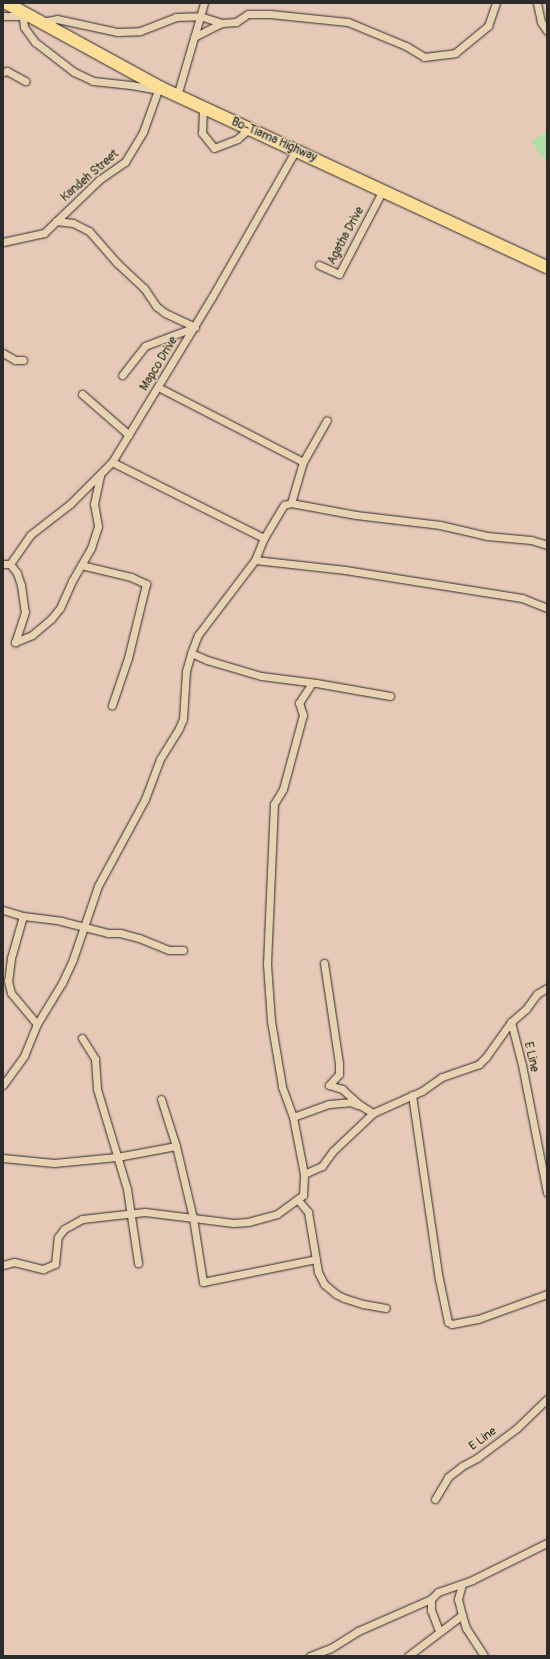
<!DOCTYPE html>
<html>
<head>
<meta charset="utf-8">
<style>
	body { margin:0 }
	#map { position:relative; width:550px; height:1659px; overflow:hidden; background:#e7c9b8; font-family:Pangolin,sans-serif }
	div>[style] { position:absolute }
	[style*='--x'] { left:calc(var(--x)*1px); top:calc(var(--y)*1px); width:calc(var(--w)*1px); rotate:calc(var(--a)*1deg) }
	.green>* { inset:0; background:#ace1a3 }
	.roads { filter:drop-shadow(0 0 1px #2b2b2b) drop-shadow(0 0 1px #2b2b2b) }
	.minor>* { height:7px; margin:-3.5px; padding:0 3.5px; transform-origin:3.5px; border-radius:3.5px; background:#e7d3b1 }
	.trunk>* { height:12px; margin:-6px; padding:0 6px; transform-origin:6px; border-radius:6px; background:#fcde96 }
	span { translate:-50% -50%; white-space:nowrap; text-align:center; line-height:1.15; -webkit-text-stroke:3px #e7d3b1; paint-order:stroke }
	.street-label { font-size:12px; color:#2b2b2b }
	.frame { position:absolute; inset:0; border:4px solid #2b2b2b; pointer-events:none }
</style>
</head>
<body>
<div id="map">
	<div class="green">
		<div style="clip-path:polygon(547px 131px,547px 163px,532px 142px)"></div>
	</div>
	<div class="roads">
		<div class="minor">
			<div style="--x:537;--y:3;--w:19;--a:78"></div>
			<div style="--x:541;--y:22;--w:11;--a:56"></div>
			<div style="--x:22;--y:12;--w:15;--a:82"></div>
			<div style="--x:24;--y:27;--w:19;--a:54"></div>
			<div style="--x:35;--y:42;--w:49;--a:37.6"></div>
			<div style="--x:74;--y:72;--w:21;--a:25"></div>
			<div style="--x:93;--y:81;--w:38;--a:6"></div>
			<div style="--x:131;--y:85;--w:27;--a:10"></div>
			<div style="--x:3;--y:16;--w:18;--a:0"></div>
			<div style="--x:42;--y:22;--w:15;--a:-11"></div>
			<div style="--x:57;--y:19;--w:61;--a:12.2"></div>
			<div style="--x:117;--y:32;--w:23;--a:-2"></div>
			<div style="--x:140;--y:31;--w:39;--a:-21"></div>
			<div style="--x:176;--y:17;--w:24;--a:-2"></div>
			<div style="--x:200;--y:16;--w:23;--a:18"></div>
			<div style="--x:194;--y:37;--w:31;--a:-27"></div>
			<div style="--x:222;--y:23;--w:14;--a:-4"></div>
			<div style="--x:236;--y:22;--w:14;--a:-34"></div>
			<div style="--x:248;--y:14;--w:22;--a:0"></div>
			<div style="--x:270;--y:14;--w:78;--a:5.9"></div>
			<div style="--x:348;--y:22;--w:63;--a:22.5"></div>
			<div style="--x:406;--y:46;--w:21;--a:31"></div>
			<div style="--x:424;--y:57;--w:31;--a:-7"></div>
			<div style="--x:455;--y:53;--w:43;--a:-39.3"></div>
			<div style="--x:488;--y:26;--w:24;--a:-71"></div>
			<div style="--x:3;--y:72;--w:4;--a:-14"></div>
			<div style="--x:7;--y:71;--w:21;--a:29"></div>
			<div style="--x:177;--y:96;--w:97;--a:-73.8"></div>
			<div style="--x:203;--y:108;--w:25;--a:92"></div>
			<div style="--x:202;--y:133;--w:19;--a:51"></div>
			<div style="--x:214;--y:148;--w:25;--a:-21"></div>
			<div style="--x:237;--y:139;--w:16;--a:-40"></div>
			<div style="--x:56;--y:221;--w:17;--a:7"></div>
			<div style="--x:73;--y:223;--w:18;--a:27"></div>
			<div style="--x:89;--y:231;--w:43;--a:48.8"></div>
			<div style="--x:117;--y:263;--w:37;--a:43"></div>
			<div style="--x:144;--y:288;--w:22;--a:56"></div>
			<div style="--x:156;--y:306;--w:11;--a:38"></div>
			<div style="--x:165;--y:313;--w:33;--a:25"></div>
			<div style="--x:195;--y:327;--w:53;--a:159.2"></div>
			<div style="--x:145;--y:346;--w:37;--a:128"></div>
			<div style="--x:3;--y:242;--w:42;--a:-12.4"></div>
			<div style="--x:44;--y:233;--w:76;--a:-43.9"></div>
			<div style="--x:99;--y:180;--w:32;--a:-35"></div>
			<div style="--x:125;--y:162;--w:35;--a:-59"></div>
			<div style="--x:143;--y:132;--w:45;--a:-70.3"></div>
			<div style="--x:319;--y:265;--w:22;--a:24"></div>
			<div style="--x:339;--y:274;--w:95;--a:-62.4"></div>
			<div style="--x:3;--y:353;--w:14;--a:30"></div>
			<div style="--x:15;--y:360;--w:8;--a:0"></div>
			<div style="--x:158;--y:387;--w:163;--a:27.3"></div>
			<div style="--x:82;--y:394;--w:62;--a:41.1"></div>
			<div style="--x:112;--y:462;--w:170;--a:26.6"></div>
			<div style="--x:291;--y:503;--w:43;--a:-73.7"></div>
			<div style="--x:303;--y:462;--w:48;--a:-60.3"></div>
			<div style="--x:255;--y:560;--w:91;--a:6.3"></div>
			<div style="--x:345;--y:570;--w:179;--a:9"></div>
			<div style="--x:522;--y:598;--w:27;--a:22"></div>
			<div style="--x:3;--y:564;--w:7;--a:0"></div>
			<div style="--x:10;--y:564;--w:11;--a:52"></div>
			<div style="--x:17;--y:573;--w:13;--a:72"></div>
			<div style="--x:21;--y:585;--w:27;--a:82"></div>
			<div style="--x:25;--y:612;--w:32;--a:108"></div>
			<div style="--x:10;--y:564;--w:35;--a:-55"></div>
			<div style="--x:30;--y:535;--w:51;--a:-37.8"></div>
			<div style="--x:70;--y:504;--w:59;--a:-45"></div>
			<div style="--x:112;--y:462;--w:193;--a:-58.8"></div>
			<div style="--x:212;--y:297;--w:169;--a:-60.3"></div>
			<div style="--x:81;--y:565;--w:51;--a:13.5"></div>
			<div style="--x:131;--y:577;--w:17;--a:25"></div>
			<div style="--x:146;--y:584;--w:76;--a:103.7"></div>
			<div style="--x:128;--y:658;--w:50;--a:108.8"></div>
			<div style="--x:15;--y:642;--w:18;--a:-22"></div>
			<div style="--x:32;--y:635;--w:25;--a:-40"></div>
			<div style="--x:51;--y:619;--w:14;--a:-51"></div>
			<div style="--x:60;--y:608;--w:30;--a:-66"></div>
			<div style="--x:72;--y:581;--w:38;--a:-60"></div>
			<div style="--x:91;--y:548;--w:23;--a:-72"></div>
			<div style="--x:98;--y:526;--w:22;--a:-100"></div>
			<div style="--x:94;--y:504;--w:30;--a:-78"></div>
			<div style="--x:390;--y:696;--w:75;--a:-170"></div>
			<div style="--x:316;--y:683;--w:55;--a:-172.7"></div>
			<div style="--x:261;--y:676;--w:56;--a:-163.5"></div>
			<div style="--x:207;--y:660;--w:17;--a:-156"></div>
			<div style="--x:191;--y:653;--w:19;--a:-69"></div>
			<div style="--x:198;--y:635;--w:94;--a:-52.8"></div>
			<div style="--x:255;--y:560;--w:24;--a:-68"></div>
			<div style="--x:264;--y:538;--w:39;--a:-59"></div>
			<div style="--x:284;--y:505;--w:7;--a:-16"></div>
			<div style="--x:291;--y:503;--w:66;--a:10.5"></div>
			<div style="--x:356;--y:515;--w:85;--a:6.8"></div>
			<div style="--x:440;--y:525;--w:48;--a:13.2"></div>
			<div style="--x:487;--y:536;--w:44;--a:5.2"></div>
			<div style="--x:531;--y:540;--w:17;--a:17"></div>
			<div style="--x:3;--y:910;--w:21;--a:17"></div>
			<div style="--x:23;--y:916;--w:38;--a:7"></div>
			<div style="--x:61;--y:921;--w:49;--a:14.3"></div>
			<div style="--x:108;--y:933;--w:12;--a:0"></div>
			<div style="--x:120;--y:933;--w:20;--a:15"></div>
			<div style="--x:139;--y:938;--w:32;--a:22"></div>
			<div style="--x:169;--y:950;--w:14;--a:0"></div>
			<div style="--x:23;--y:916;--w:44;--a:105.9"></div>
			<div style="--x:11;--y:958;--w:23;--a:97"></div>
			<div style="--x:8;--y:981;--w:12;--a:76"></div>
			<div style="--x:11;--y:993;--w:40;--a:50"></div>
			<div style="--x:324;--y:963;--w:101;--a:81.5"></div>
			<div style="--x:339;--y:1063;--w:11;--a:90"></div>
			<div style="--x:339;--y:1074;--w:15;--a:132"></div>
			<div style="--x:329;--y:1085;--w:14;--a:17"></div>
			<div style="--x:342;--y:1089;--w:24;--a:42"></div>
			<div style="--x:360;--y:1105;--w:15;--a:32"></div>
			<div style="--x:511;--y:1022;--w:44;--a:75.7"></div>
			<div style="--x:522;--y:1065;--w:130;--a:78.9"></div>
			<div style="--x:82;--y:1038;--w:25;--a:58"></div>
			<div style="--x:95;--y:1059;--w:30;--a:86"></div>
			<div style="--x:97;--y:1089;--w:104;--a:73.3"></div>
			<div style="--x:127;--y:1189;--w:75;--a:81.5"></div>
			<div style="--x:3;--y:1085;--w:36;--a:-54"></div>
			<div style="--x:24;--y:1056;--w:35;--a:-68"></div>
			<div style="--x:37;--y:1024;--w:48;--a:-58.6"></div>
			<div style="--x:62;--y:983;--w:26;--a:-65"></div>
			<div style="--x:73;--y:959;--w:77;--a:-71.1"></div>
			<div style="--x:98;--y:886;--w:99;--a:-61.6"></div>
			<div style="--x:145;--y:799;--w:43;--a:-69.4"></div>
			<div style="--x:160;--y:759;--w:36;--a:-58"></div>
			<div style="--x:179;--y:728;--w:10;--a:-66"></div>
			<div style="--x:183;--y:719;--w:48;--a:-86.4"></div>
			<div style="--x:186;--y:671;--w:19;--a:-74"></div>
			<div style="--x:412;--y:1095;--w:186;--a:81.7"></div>
			<div style="--x:439;--y:1279;--w:44;--a:78.2"></div>
			<div style="--x:448;--y:1322;--w:4;--a:27"></div>
			<div style="--x:452;--y:1324;--w:26;--a:-11"></div>
			<div style="--x:478;--y:1319;--w:73;--a:-19.9"></div>
			<div style="--x:161;--y:1099;--w:49;--a:72.3"></div>
			<div style="--x:176;--y:1146;--w:74;--a:76.7"></div>
			<div style="--x:193;--y:1218;--w:65;--a:81.1"></div>
			<div style="--x:203;--y:1282;--w:115;--a:-11.5"></div>
			<div style="--x:293;--y:1117;--w:38;--a:-20"></div>
			<div style="--x:329;--y:1104;--w:21;--a:-5"></div>
			<div style="--x:350;--y:1102;--w:9;--a:21"></div>
			<div style="--x:3;--y:1158;--w:51;--a:5.6"></div>
			<div style="--x:54;--y:1163;--w:63;--a:-5.4"></div>
			<div style="--x:117;--y:1157;--w:60;--a:-10.6"></div>
			<div style="--x:304;--y:1174;--w:58;--a:-100.9"></div>
			<div style="--x:293;--y:1117;--w:33;--a:-110"></div>
			<div style="--x:282;--y:1086;--w:66;--a:-99.6"></div>
			<div style="--x:271;--y:1021;--w:57;--a:-94"></div>
			<div style="--x:267;--y:964;--w:160;--a:-87.5"></div>
			<div style="--x:274;--y:804;--w:17;--a:-59"></div>
			<div style="--x:283;--y:789;--w:77;--a:-74.9"></div>
			<div style="--x:303;--y:715;--w:13;--a:-108"></div>
			<div style="--x:299;--y:703;--w:24;--a:-57"></div>
			<div style="--x:298;--y:1200;--w:16;--a:50"></div>
			<div style="--x:308;--y:1212;--w:61;--a:80.5"></div>
			<div style="--x:318;--y:1272;--w:13;--a:63"></div>
			<div style="--x:324;--y:1284;--w:16;--a:40"></div>
			<div style="--x:336;--y:1294;--w:9;--a:27"></div>
			<div style="--x:344;--y:1298;--w:20;--a:18"></div>
			<div style="--x:363;--y:1304;--w:23;--a:10"></div>
			<div style="--x:3;--y:1265;--w:11;--a:-15"></div>
			<div style="--x:14;--y:1262;--w:30;--a:14"></div>
			<div style="--x:43;--y:1269;--w:13;--a:-23"></div>
			<div style="--x:55;--y:1264;--w:27;--a:-84"></div>
			<div style="--x:58;--y:1237;--w:10;--a:-53"></div>
			<div style="--x:64;--y:1229;--w:21;--a:-29"></div>
			<div style="--x:82;--y:1219;--w:63;--a:-6.3"></div>
			<div style="--x:145;--y:1212;--w:89;--a:7.1"></div>
			<div style="--x:233;--y:1223;--w:15;--a:-4"></div>
			<div style="--x:248;--y:1222;--w:30;--a:-15"></div>
			<div style="--x:277;--y:1214;--w:32;--a:-36"></div>
			<div style="--x:303;--y:1195;--w:21;--a:-87"></div>
			<div style="--x:304;--y:1174;--w:20;--a:-24"></div>
			<div style="--x:322;--y:1166;--w:19;--a:-54"></div>
			<div style="--x:333;--y:1151;--w:55;--a:-43.5"></div>
			<div style="--x:373;--y:1113;--w:54;--a:-24.2"></div>
			<div style="--x:422;--y:1091;--w:24;--a:-35"></div>
			<div style="--x:442;--y:1077;--w:39;--a:-19"></div>
			<div style="--x:479;--y:1064;--w:10;--a:-45"></div>
			<div style="--x:486;--y:1057;--w:43;--a:-54.5"></div>
			<div style="--x:511;--y:1022;--w:20;--a:-41"></div>
			<div style="--x:526;--y:1009;--w:19;--a:-54"></div>
			<div style="--x:537;--y:994;--w:12;--a:-31"></div>
			<div style="--x:435;--y:1499;--w:26;--a:-59"></div>
			<div style="--x:448;--y:1477;--w:18;--a:-38"></div>
			<div style="--x:462;--y:1466;--w:17;--a:-28"></div>
			<div style="--x:477;--y:1458;--w:50;--a:-36.9"></div>
			<div style="--x:517;--y:1428;--w:42;--a:-44"></div>
			<div style="--x:462;--y:1584;--w:16;--a:105"></div>
			<div style="--x:458;--y:1599;--w:16;--a:76"></div>
			<div style="--x:462;--y:1615;--w:14;--a:73"></div>
			<div style="--x:466;--y:1628;--w:33;--a:57"></div>
			<div style="--x:431;--y:1599;--w:11;--a:90"></div>
			<div style="--x:431;--y:1610;--w:22;--a:69"></div>
			<div style="--x:310;--y:1656;--w:22;--a:-21"></div>
			<div style="--x:331;--y:1648;--w:32;--a:-32"></div>
			<div style="--x:358;--y:1631;--w:80;--a:-23.7"></div>
			<div style="--x:431;--y:1599;--w:10;--a:-45"></div>
			<div style="--x:438;--y:1592;--w:36;--a:-19"></div>
			<div style="--x:472;--y:1580;--w:84;--a:-26.3"></div>
			<div style="--x:408;--y:1656;--w:68;--a:-37.2"></div>
		</div>
		<div class="trunk">
			<div style="--x:6;--y:3;--w:177;--a:28.7"></div>
			<div style="--x:161;--y:88;--w:425;--a:24.9"></div>
		</div>
	</div>
	<div class="street-label">
		<span style="left:274px;top:140px;rotate:24deg">Bo-Tiama Highway</span>
		<span style="left:90px;top:176px;rotate:-41deg">Kandeh Street</span>
		<span style="left:346px;top:236px;rotate:-62deg">Agatha Drive</span>
		<span style="left:159px;top:364px;rotate:-59deg">Mapco Drive</span>
		<span style="left:531px;top:1057px;rotate:77deg">E Line</span>
		<span style="left:483px;top:1439px;rotate:-36deg">E Line</span>
	</div>
	<div class="frame"></div>
</div>
</body>
</html>
